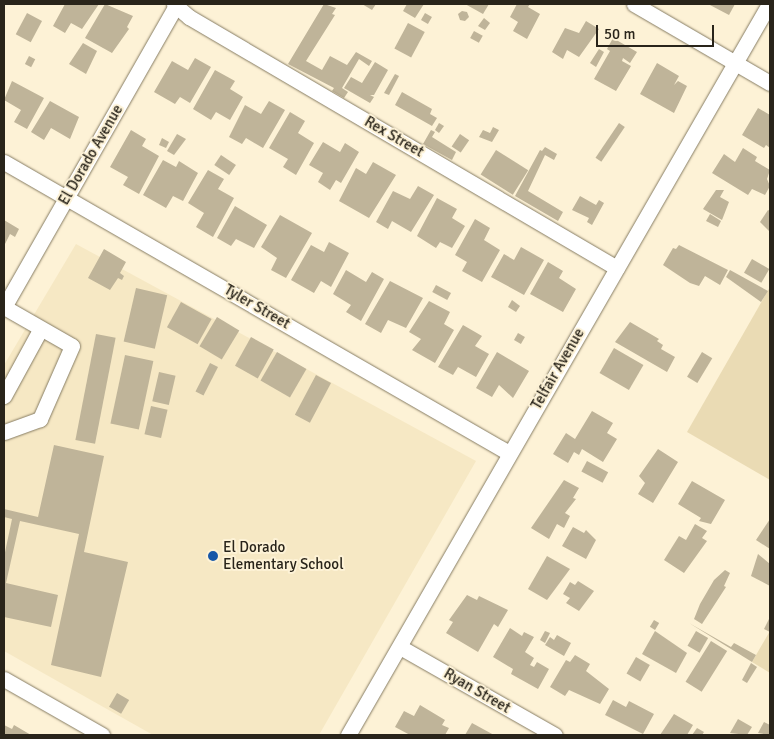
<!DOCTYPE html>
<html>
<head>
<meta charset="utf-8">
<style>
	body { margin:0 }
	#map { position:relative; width:774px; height:739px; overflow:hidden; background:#fdf2d6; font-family:Signika,sans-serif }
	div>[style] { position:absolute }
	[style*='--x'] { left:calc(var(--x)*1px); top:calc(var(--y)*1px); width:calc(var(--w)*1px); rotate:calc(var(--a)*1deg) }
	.built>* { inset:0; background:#f6e8c4 }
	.green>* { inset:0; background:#eadbb4 }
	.building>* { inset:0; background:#bfb499; transform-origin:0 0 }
	.roads { filter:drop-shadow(0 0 1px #867c63) drop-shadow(0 0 1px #867c63) }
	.minor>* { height:15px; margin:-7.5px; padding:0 7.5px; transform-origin:7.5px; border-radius:7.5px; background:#fff }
	.dots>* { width:14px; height:14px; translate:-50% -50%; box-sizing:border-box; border:2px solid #fdf2d6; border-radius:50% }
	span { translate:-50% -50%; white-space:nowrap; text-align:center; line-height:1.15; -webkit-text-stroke:4px #fdf2d6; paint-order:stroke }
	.street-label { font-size:15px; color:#29241a }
	.poi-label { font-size:15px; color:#29241a }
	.left { translate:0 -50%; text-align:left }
	.frame { position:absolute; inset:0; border:5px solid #29241a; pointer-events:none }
	.scale { position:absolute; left:596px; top:25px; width:118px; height:22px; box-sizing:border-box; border:2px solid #29241a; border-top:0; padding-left:6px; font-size:15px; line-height:18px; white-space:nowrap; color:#29241a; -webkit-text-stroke:4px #fdf2d6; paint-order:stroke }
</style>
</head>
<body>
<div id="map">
	<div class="built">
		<div style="clip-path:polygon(76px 244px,476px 461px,319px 735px,153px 735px,4px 651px,4px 365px)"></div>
	</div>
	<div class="green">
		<div style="clip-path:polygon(770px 287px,770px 480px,687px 432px)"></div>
		<div style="clip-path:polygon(770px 631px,770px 673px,752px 662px)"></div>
	</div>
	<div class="building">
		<div style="clip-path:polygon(65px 4px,76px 5px,99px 4px,82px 29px,71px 23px,65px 33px,53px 26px)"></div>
		<div style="clip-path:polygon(105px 4px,133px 16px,127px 27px,129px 29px,112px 53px,85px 38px)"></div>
		<div style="clip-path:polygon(324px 4px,336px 8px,332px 14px,335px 15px,306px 61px,322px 70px,330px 56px,347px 65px,356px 52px,372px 61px,369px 66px,359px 59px,342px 88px,348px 92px,344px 98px,332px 91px,334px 88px,288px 64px)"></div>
		<div style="clip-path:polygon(362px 4px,376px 4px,372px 10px)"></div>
		<div style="clip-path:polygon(407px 4px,424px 4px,415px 18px,403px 11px)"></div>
		<div style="clip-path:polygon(465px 4px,489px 4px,483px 14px)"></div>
		<div style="clip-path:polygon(517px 4px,530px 4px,528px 7px,540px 14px,527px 39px,513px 31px,518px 22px,510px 17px)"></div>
		<div style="clip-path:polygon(708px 4px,735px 4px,729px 15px)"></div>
		<div style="clip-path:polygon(462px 11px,467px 12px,469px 17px,465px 21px,460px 20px,458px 14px)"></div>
		<div style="left:27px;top:13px;width:17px;height:24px;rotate:28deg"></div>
		<div style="left:425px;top:13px;width:8px;height:8px;rotate:30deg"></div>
		<div style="clip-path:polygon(484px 18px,490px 23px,485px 30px,478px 26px)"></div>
		<div style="clip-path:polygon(586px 21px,599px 29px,579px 57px,567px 50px,563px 59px,552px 52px,565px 28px,579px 33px)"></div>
		<div style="left:408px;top:23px;width:19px;height:29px;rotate:28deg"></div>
		<div style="left:474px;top:31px;width:10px;height:8px;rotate:29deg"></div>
		<div style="clip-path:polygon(613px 38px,637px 52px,630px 63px,623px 58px,622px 61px,631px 66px,616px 91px,594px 79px,610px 51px,607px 49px)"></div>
		<div style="clip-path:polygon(83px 43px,97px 51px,86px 74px,69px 64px)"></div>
		<div style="clip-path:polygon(599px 49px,604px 52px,596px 67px,590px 63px)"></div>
		<div style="left:29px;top:56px;width:7px;height:9px;rotate:27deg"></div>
		<div style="clip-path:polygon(195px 58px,211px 67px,190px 103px,180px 97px,175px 104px,154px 92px,172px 61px,188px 70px)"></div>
		<div style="clip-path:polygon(375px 62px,388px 70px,374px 95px,370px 95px,374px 97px,370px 103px,344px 88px,351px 77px,362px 83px)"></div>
		<div style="clip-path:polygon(657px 63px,679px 76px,674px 85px,678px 81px,687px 86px,674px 113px,640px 94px)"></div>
		<div style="clip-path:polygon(215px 70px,235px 81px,230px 89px,243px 97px,230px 120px,216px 112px,211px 120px,193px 109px)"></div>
		<div style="clip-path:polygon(395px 74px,399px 76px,389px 95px,384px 93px)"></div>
		<div style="clip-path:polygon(12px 81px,44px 98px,27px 129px,14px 122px,21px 110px,4px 100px)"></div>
		<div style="clip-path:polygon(402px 92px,432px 109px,430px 114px,437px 118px,432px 126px,395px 105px)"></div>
		<div style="clip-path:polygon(50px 101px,79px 117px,70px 139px,51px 128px,44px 140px,31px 132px)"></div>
		<div style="clip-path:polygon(269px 101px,285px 110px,263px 148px,246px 138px,242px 144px,229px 137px,245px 105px,261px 114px)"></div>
		<div style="clip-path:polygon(758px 108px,770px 115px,770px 148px,766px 145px,764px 148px,742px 135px)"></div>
		<div style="clip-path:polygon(290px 112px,305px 121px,298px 133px,314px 143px,296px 175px,283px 167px,288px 159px,269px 148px)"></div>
		<div style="clip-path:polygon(439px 123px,444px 126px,439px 133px,435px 130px)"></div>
		<div style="left:619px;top:123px;width:7px;height:42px;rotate:34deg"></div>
		<div style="clip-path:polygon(493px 127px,499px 130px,492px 142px,479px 137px,483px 130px,490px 133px)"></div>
		<div style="clip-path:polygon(131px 130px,146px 139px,142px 146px,159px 156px,139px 194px,123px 185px,128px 177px,110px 167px)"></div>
		<div style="clip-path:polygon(431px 130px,435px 132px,432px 137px,456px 152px,452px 160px,423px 144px)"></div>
		<div style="clip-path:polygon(177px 134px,186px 139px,174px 155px,167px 151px)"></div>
		<div style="left:460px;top:134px;width:11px;height:15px;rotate:34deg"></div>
		<div style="clip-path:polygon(162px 138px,169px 142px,166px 148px,159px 145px)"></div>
		<div style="clip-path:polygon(323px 142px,340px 152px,345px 143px,359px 152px,341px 183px,336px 180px,330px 190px,318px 182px,323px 173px,309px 165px)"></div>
		<div style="clip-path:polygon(545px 147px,557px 154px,554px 160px,545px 155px,528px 191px,563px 212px,558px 221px,515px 196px,540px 150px,542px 151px)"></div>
		<div style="clip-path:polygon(743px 148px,757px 157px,755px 161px,770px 170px,767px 179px,770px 186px,765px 195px,752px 189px,748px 195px,712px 173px,724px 154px,735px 162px)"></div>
		<div style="left:496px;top:150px;width:38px;height:29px;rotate:32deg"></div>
		<div style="left:221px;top:155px;width:18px;height:12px;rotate:34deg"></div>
		<div style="clip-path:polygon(163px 160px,176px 167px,179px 161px,198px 173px,183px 201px,173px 196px,166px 208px,143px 195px)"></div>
		<div style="clip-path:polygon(373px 162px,396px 175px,369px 218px,339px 201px,356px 168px,366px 174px)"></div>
		<div style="clip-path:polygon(208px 170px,224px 179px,218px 189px,234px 198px,213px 237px,196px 227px,204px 213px,188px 203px)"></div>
		<div style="clip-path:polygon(418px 186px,434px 195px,411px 232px,392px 221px,388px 229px,376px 222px,393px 191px,410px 199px)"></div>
		<div style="clip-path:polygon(716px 190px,724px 190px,720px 197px,729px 202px,722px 220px,703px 209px)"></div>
		<div style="clip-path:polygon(580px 196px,596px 205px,599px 200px,604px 203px,592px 225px,587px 222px,589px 218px,572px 210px)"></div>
		<div style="clip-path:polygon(437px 198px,457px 209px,452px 218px,465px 226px,452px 248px,440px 242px,436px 248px,417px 236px)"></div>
		<div style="clip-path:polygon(235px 206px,267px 225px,254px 248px,236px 239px,231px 246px,217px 238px)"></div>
		<div style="clip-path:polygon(768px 210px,770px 211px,770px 232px,760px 222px)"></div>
		<div style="clip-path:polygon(710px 214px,721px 221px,718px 227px,706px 221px)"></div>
		<div style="clip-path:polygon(280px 215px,312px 233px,286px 278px,271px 270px,277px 258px,261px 247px)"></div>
		<div style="clip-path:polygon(475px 219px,490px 228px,484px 240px,500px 250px,482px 282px,462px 271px,467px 262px,455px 255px)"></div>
		<div style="clip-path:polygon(4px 220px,19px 229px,15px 237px,10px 234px,4px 246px)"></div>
		<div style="clip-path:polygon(329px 242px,349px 253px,331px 287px,321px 281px,314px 293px,291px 280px,311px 245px,324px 252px)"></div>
		<div style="clip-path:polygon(679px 245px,728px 270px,720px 285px,705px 276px,699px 286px,690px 283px,663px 265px,673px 248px,676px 249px)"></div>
		<div style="clip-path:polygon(521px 247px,544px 260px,524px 295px,491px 277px,504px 254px,514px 260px)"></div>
		<div style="clip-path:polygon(104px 249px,126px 262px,120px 273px,124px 276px,122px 280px,118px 278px,110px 290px,88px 278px)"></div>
		<div style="left:752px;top:259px;width:20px;height:16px;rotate:30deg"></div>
		<div style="clip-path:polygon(548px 262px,563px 271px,559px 278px,576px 289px,563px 312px,530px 294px)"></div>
		<div style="clip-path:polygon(346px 270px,366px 282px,372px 272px,384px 279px,361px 321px,346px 312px,351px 305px,333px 294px)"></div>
		<div style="clip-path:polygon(730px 270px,768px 291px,761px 302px,726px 277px)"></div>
		<div style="clip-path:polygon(390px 281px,423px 298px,406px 328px,388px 320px,381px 333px,365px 324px)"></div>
		<div style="left:436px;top:285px;width:17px;height:8px;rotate:28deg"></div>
		<div style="left:136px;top:288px;width:32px;height:55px;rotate:13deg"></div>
		<div style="clip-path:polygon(512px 300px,520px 306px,516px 312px,508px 307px)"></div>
		<div style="clip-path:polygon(429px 301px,450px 312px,444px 324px,454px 330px,435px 363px,412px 350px,421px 339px,409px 332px)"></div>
		<div style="left:181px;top:302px;width:35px;height:29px;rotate:29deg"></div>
		<div style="left:217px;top:317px;width:26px;height:34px;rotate:31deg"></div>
		<div style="clip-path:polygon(630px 322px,659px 339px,657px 341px,663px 345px,661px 349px,675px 357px,667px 372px,615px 342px)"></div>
		<div style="clip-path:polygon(463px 325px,482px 336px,475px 346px,489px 354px,476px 377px,458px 367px,453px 375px,438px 367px)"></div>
		<div style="left:518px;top:333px;width:8px;height:8px;rotate:30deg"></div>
		<div style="left:96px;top:334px;width:20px;height:108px;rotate:11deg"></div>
		<div style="left:251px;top:337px;width:26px;height:33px;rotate:29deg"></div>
		<div style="left:614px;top:348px;width:34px;height:29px;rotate:30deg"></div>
		<div style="left:277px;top:352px;width:34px;height:33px;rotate:30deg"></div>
		<div style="clip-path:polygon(497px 352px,529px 371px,513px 398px,499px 385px,492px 397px,476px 388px)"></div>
		<div style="left:702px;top:352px;width:12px;height:29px;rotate:31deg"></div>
		<div style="left:125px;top:355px;width:29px;height:70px;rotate:12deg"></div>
		<div style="left:210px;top:363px;width:9px;height:32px;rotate:27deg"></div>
		<div style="left:159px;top:372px;width:17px;height:30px;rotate:13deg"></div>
		<div style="left:316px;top:375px;width:17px;height:45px;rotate:28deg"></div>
		<div style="left:151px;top:406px;width:17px;height:29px;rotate:13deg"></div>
		<div style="clip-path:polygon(592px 411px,613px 423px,607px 433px,617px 439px,603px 462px,582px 449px,579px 455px,574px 452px,568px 463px,553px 454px,566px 433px,575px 439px)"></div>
		<div style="clip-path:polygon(54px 445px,104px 456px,84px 552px,128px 562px,101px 677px,51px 665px,79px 534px,20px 521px,6px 583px,58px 595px,51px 627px,4px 617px,4px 557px,12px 519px,4px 517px,4px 509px,38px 517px)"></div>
		<div style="clip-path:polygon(658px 449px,678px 462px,653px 503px,638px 494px,645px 483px,639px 476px)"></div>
		<div style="left:587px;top:461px;width:24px;height:12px;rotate:28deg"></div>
		<div style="clip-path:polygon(564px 480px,579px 488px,573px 498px,576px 499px,565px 513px,570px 516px,564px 528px,557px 524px,549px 539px,531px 528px)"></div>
		<div style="clip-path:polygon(692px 481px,725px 500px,711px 524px,699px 521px,701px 518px,678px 504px)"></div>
		<div style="clip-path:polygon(770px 519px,770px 549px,756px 540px)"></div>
		<div style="clip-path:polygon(695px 524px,707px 531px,702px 538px,707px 541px,684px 573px,664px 560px,679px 536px,686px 540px)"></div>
		<div style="clip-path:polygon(573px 527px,584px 533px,586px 530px,596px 540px,586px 559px,562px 546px)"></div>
		<div style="clip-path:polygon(758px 554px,770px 564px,770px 586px,751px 576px)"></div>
		<div style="clip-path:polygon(547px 556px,570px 569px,547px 600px,528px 589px)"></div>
		<div style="clip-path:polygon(725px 570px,730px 573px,724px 586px,726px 587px,702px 624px,694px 619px,700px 604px,714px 580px)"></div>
		<div style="clip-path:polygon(578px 581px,594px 591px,579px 611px,566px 603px,570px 598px,563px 594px,570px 582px,575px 585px)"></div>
		<div style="clip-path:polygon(467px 595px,477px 600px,479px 596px,508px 610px,498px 627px,494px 624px,478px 652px,446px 633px,453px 622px,449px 620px)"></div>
		<div style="clip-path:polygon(770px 617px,770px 632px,764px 629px)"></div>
		<div style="left:654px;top:620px;width:6px;height:8px;rotate:31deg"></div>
		<div style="clip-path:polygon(689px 623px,731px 647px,734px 643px,756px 655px,752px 662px)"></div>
		<div style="clip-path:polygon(510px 628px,522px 636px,524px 632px,534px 637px,525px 652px,534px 658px,530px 665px,534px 667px,537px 662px,549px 669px,538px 689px,511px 674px,513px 669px,493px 657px)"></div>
		<div style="clip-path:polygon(545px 631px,550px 633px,545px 643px,540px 640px)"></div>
		<div style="clip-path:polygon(655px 631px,687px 653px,676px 673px,642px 654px)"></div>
		<div style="left:696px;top:631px;width:14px;height:17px;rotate:30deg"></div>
		<div style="clip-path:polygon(557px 635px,571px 643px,564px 656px,545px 645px,550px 637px,554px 640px)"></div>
		<div style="left:711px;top:641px;width:19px;height:48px;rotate:32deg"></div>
		<div style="clip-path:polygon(575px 655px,590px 664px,586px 671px,609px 689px,600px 704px,569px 690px,565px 696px,550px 687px,566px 660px,570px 662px)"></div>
		<div style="left:636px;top:657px;width:16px;height:19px;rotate:30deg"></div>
		<div style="clip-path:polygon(751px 663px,757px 667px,747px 683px,742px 680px)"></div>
		<div style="left:117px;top:693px;width:14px;height:16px;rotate:30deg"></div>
		<div style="clip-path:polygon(613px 700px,626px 707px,629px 701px,654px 714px,643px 734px,605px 715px)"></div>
		<div style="clip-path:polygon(420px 705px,445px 720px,442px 725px,449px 728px,445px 735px,410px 735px,395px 727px,404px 711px,414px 716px)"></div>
		<div style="clip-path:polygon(674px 714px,693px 725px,687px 735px,660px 735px)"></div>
		<div style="clip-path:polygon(738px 719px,752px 727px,747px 735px,730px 733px)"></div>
		<div style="clip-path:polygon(764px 722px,770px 725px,770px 735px,758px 733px)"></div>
		<div style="clip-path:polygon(472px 723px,494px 735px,465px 735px)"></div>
		<div style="clip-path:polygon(4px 725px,12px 729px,14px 725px,31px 735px,4px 735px)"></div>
		<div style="clip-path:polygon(697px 728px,704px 732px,702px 735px,692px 735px)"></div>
	</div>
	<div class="roads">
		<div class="minor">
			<div style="--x:174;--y:4;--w:20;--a:41"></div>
			<div style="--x:189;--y:17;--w:496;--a:30.4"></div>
			<div style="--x:634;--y:4;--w:157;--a:30.2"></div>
			<div style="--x:4;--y:162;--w:583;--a:29.95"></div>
			<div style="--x:4;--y:307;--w:349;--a:-60.3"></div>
			<div style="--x:4;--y:307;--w:78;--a:29.8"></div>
			<div style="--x:72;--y:346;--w:80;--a:113.7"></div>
			<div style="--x:40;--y:419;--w:38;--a:160"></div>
			<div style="--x:4;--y:396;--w:75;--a:-61.4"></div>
			<div style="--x:400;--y:647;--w:178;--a:29.6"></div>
			<div style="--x:4;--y:679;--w:113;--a:29.7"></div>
			<div style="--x:348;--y:735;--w:844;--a:-60.06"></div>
		</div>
	</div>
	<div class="dots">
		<div style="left:213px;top:556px;background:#1757a8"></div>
	</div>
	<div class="street-label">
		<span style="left:394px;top:137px;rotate:30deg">Rex Street</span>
		<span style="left:91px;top:155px;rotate:-60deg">El Dorado Avenue</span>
		<span style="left:257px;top:307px;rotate:30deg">Tyler Street</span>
		<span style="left:558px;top:369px;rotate:-60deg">Telfair Avenue</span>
		<span style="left:477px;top:691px;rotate:30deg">Ryan Street</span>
	</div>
	<div class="poi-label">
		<span class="left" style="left:223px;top:556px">El Dorado<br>Elementary School</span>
	</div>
	<div class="frame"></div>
	<div class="scale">50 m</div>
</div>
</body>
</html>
